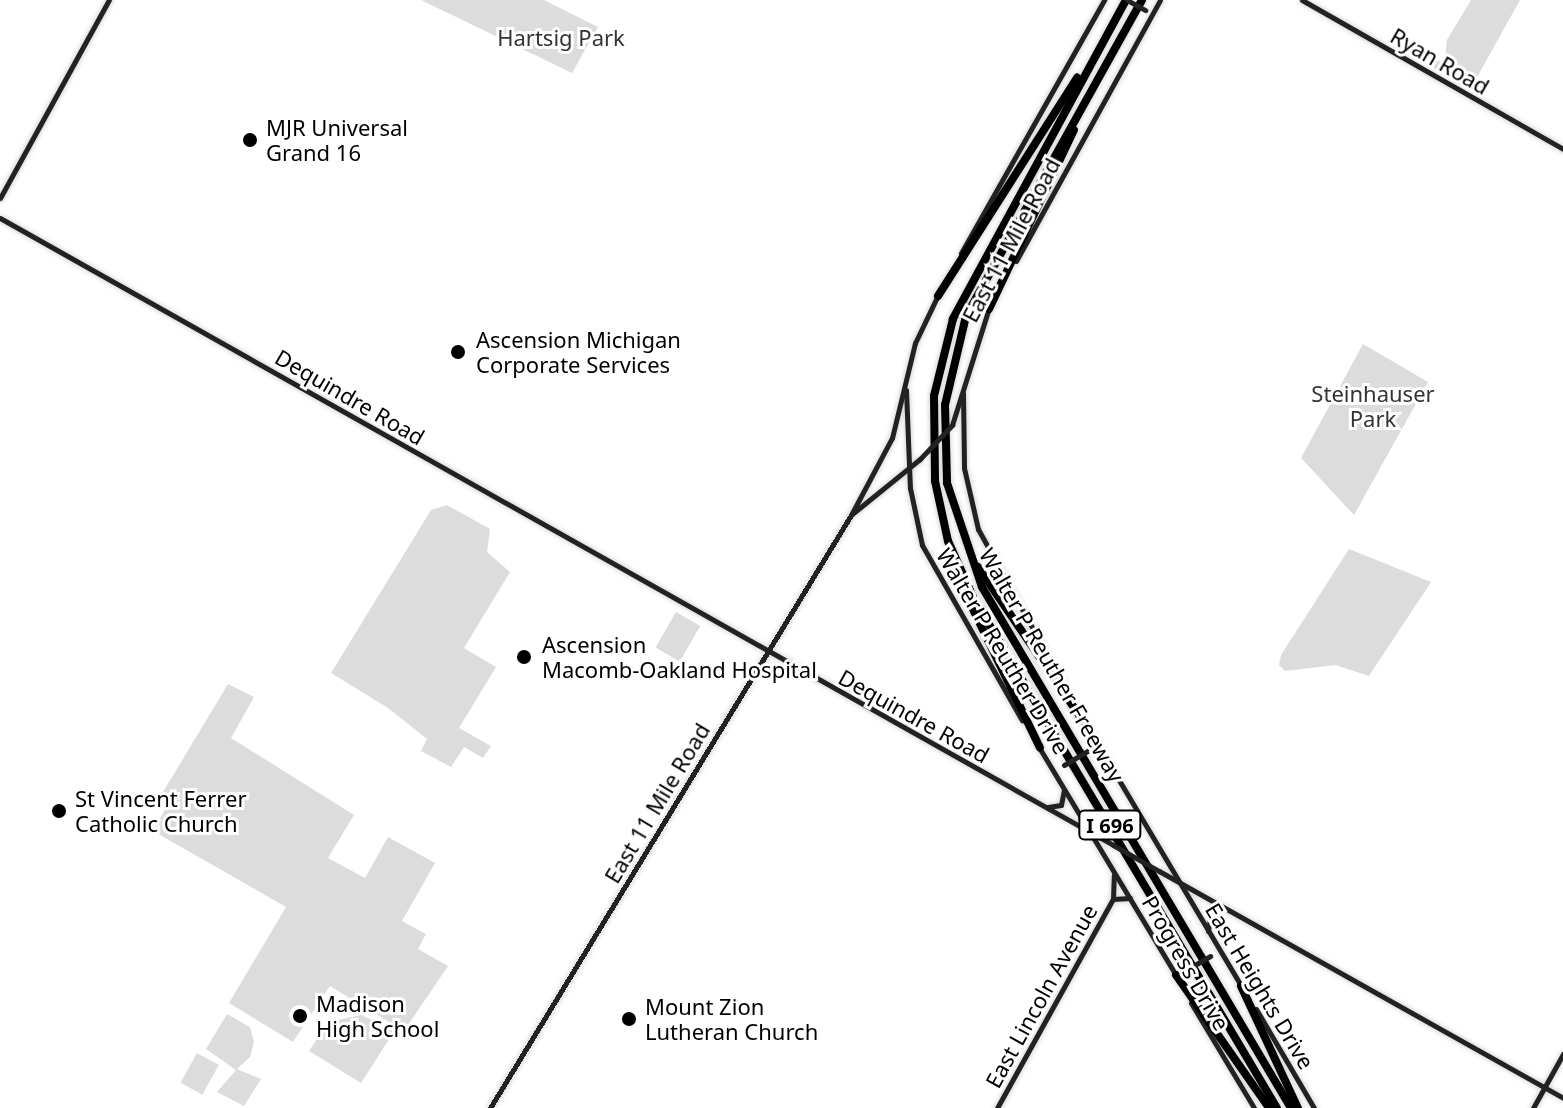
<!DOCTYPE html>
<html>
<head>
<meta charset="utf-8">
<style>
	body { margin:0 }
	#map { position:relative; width:1563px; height:1108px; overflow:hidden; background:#fff; font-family:"Noto Sans",sans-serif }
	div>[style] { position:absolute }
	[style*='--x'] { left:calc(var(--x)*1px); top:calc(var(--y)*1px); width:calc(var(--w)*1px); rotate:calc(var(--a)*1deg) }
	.green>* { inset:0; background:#dcdcdc; transform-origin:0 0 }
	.roads { filter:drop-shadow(0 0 2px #dbdbdb) drop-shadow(0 0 2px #dbdbdb) }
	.secondary>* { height:5px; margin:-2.5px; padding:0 2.5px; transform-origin:2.5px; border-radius:2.5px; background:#222 }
	.highway>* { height:8px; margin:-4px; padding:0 4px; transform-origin:4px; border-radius:4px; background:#000 }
	.secondary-bridge>* { height:5px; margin:-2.5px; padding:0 2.5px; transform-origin:2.5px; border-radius:2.5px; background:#222 }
	.dots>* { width:22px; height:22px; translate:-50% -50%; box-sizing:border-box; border:4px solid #fff; border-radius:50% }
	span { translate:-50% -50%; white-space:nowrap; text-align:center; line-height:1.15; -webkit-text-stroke:6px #fff; paint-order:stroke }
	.shield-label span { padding:2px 6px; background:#fff; border:2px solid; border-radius:6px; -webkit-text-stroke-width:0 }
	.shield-label { font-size:20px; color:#000; font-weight:700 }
	.park-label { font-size:22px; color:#333 }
	.street-label { font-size:22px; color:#000 }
	.poi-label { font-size:22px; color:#000 }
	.left { translate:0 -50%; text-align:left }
</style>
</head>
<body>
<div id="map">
	<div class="green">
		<div style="clip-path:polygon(421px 0,544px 0,598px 27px,572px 73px)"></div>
		<div style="clip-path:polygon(1471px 0,1520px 0,1470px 90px,1428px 64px,1445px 59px,1447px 40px)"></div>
		<div style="clip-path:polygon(1363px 344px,1428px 382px,1354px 515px,1301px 458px)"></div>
		<div style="clip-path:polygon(447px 505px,490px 529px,487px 552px,510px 572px,464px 648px,496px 667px,459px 728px,491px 746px,483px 758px,464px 747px,451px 767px,421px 751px,427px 739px,388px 708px,331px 673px,431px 510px)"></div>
		<div style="clip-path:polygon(1349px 549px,1431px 582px,1369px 676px,1335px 665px,1285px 671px,1279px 665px,1281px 655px)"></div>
		<div style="left:676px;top:612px;width:28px;height:41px;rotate:30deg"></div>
		<div style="clip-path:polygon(228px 684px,254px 697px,231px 738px,354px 815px,328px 858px,365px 878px,388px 837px,435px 863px,402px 921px,426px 934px,418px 949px,448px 966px,404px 1031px,330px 986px,293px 1042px,229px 1003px,286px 907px,153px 831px,166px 808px,157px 802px)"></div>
		<div style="clip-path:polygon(227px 1014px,250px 1027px,254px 1042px,250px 1057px,237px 1069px,261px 1079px,244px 1106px,217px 1092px,236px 1070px,206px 1049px)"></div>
		<div style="clip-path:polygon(361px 1015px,395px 1030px,361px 1083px,309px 1051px,328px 1022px)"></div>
		<div style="left:197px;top:1053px;width:25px;height:34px;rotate:29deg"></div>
	</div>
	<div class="roads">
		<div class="secondary">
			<div style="--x:1302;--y:0;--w:301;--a:29.7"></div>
			<div style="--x:0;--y:198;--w:226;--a:-61.2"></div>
			<div style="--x:0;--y:218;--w:1277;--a:29.39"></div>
			<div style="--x:961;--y:253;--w:291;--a:-60.5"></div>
			<div style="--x:1016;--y:261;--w:298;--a:-61.1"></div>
			<div style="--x:906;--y:390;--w:98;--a:87.7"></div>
			<div style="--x:910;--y:488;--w:58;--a:78.1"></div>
			<div style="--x:922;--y:545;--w:202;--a:60.3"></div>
			<div style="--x:963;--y:393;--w:75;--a:89.2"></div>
			<div style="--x:964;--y:468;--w:63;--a:77.1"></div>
			<div style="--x:978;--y:529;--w:185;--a:61.2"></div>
			<div style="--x:952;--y:425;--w:123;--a:-72.5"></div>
			<div style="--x:852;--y:514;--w:87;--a:-39"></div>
			<div style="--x:1088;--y:728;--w:301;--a:59.3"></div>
			<div style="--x:1040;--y:749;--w:266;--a:59"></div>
			<div style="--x:1048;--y:807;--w:13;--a:-9"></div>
			<div style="--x:1061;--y:805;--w:15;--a:-79"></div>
			<div style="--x:1159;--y:871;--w:463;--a:29.3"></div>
			<div style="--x:1113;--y:899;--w:17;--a:-3"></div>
			<div style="--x:1208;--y:931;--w:20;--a:-81"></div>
			<div style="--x:1211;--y:911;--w:12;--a:-14"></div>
			<div style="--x:1191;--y:1003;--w:122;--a:59"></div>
			<div style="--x:1256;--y:1009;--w:115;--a:59.6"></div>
			<div style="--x:490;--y:1108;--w:694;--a:-58.67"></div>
			<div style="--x:851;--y:515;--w:87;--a:-62"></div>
			<div style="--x:892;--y:438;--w:98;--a:-76.4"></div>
			<div style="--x:915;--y:343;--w:55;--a:-64.4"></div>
			<div style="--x:997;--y:1108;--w:239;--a:-61"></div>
			<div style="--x:1113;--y:899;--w:24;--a:-88"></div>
			<div style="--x:1533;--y:1108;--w:62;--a:-60.9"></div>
		</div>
		<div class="highway">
			<div style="--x:1126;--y:0;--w:363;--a:118.5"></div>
			<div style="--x:953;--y:319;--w:79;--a:103.9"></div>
			<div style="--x:934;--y:396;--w:85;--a:89.3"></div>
			<div style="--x:935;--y:481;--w:61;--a:77.8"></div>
			<div style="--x:948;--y:541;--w:64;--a:65.9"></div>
			<div style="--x:974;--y:599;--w:592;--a:59.24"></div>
			<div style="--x:1142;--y:0;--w:362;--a:119.1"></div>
			<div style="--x:966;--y:316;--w:91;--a:103.3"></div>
			<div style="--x:945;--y:405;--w:78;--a:88.5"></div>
			<div style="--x:947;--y:483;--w:110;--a:71.4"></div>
			<div style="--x:982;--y:587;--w:606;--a:59.33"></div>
			<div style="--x:938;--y:296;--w:259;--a:-57.5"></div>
			<div style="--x:989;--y:309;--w:198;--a:-64.6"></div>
			<div style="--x:978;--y:567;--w:195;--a:55.7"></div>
			<div style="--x:955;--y:572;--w:195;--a:64.2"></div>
			<div style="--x:1176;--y:975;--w:162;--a:55"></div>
			<div style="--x:1241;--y:986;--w:135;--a:65"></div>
		</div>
	</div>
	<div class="secondary-bridge">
		<div style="--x:1127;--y:0;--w:21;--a:29"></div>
		<div style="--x:920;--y:459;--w:47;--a:-46.7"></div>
		<div style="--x:1064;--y:765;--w:29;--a:-31"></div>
		<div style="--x:1113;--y:845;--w:53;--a:29.5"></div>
		<div style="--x:1186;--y:970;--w:28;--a:-30"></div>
	</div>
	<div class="dots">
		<div style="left:250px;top:140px;background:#000"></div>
		<div style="left:458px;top:352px;background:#000"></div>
		<div style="left:524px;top:657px;background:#000"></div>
		<div style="left:59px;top:811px;background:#000"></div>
		<div style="left:300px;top:1016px;background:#000"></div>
		<div style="left:629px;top:1019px;background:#000"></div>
	</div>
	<div class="shield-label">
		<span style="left:1110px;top:825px">I 696</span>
	</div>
	<div class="park-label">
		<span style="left:561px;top:38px">Hartsig Park</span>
		<span style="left:1373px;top:406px">Steinhauser<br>Park</span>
	</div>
	<div class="street-label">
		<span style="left:1440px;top:61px;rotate:30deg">Ryan Road</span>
		<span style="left:1011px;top:240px;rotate:-62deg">East 11 Mile Road</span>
		<span style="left:350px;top:397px;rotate:30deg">Dequindre Road</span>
		<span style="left:1003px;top:651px;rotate:59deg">Walter P Reuther Drive</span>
		<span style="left:1052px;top:665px;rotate:60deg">Walter P Reuther Freeway</span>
		<span style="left:914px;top:716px;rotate:29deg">Dequindre Road</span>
		<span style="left:657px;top:803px;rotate:-59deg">East 11 Mile Road</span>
		<span style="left:1186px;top:963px;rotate:60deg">Progress Drive</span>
		<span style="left:1260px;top:986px;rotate:59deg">East Heights Drive</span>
		<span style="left:1041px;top:996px;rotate:-61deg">East Lincoln Avenue</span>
	</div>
	<div class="poi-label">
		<span class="left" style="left:266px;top:140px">MJR Universal<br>Grand 16</span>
		<span class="left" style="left:476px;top:352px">Ascension Michigan<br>Corporate Services</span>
		<span class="left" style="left:542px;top:657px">Ascension<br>Macomb-Oakland Hospital</span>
		<span class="left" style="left:75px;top:811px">St Vincent Ferrer<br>Catholic Church</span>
		<span class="left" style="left:316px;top:1016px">Madison<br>High School</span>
		<span class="left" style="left:645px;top:1019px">Mount Zion<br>Lutheran Church</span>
	</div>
</div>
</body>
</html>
